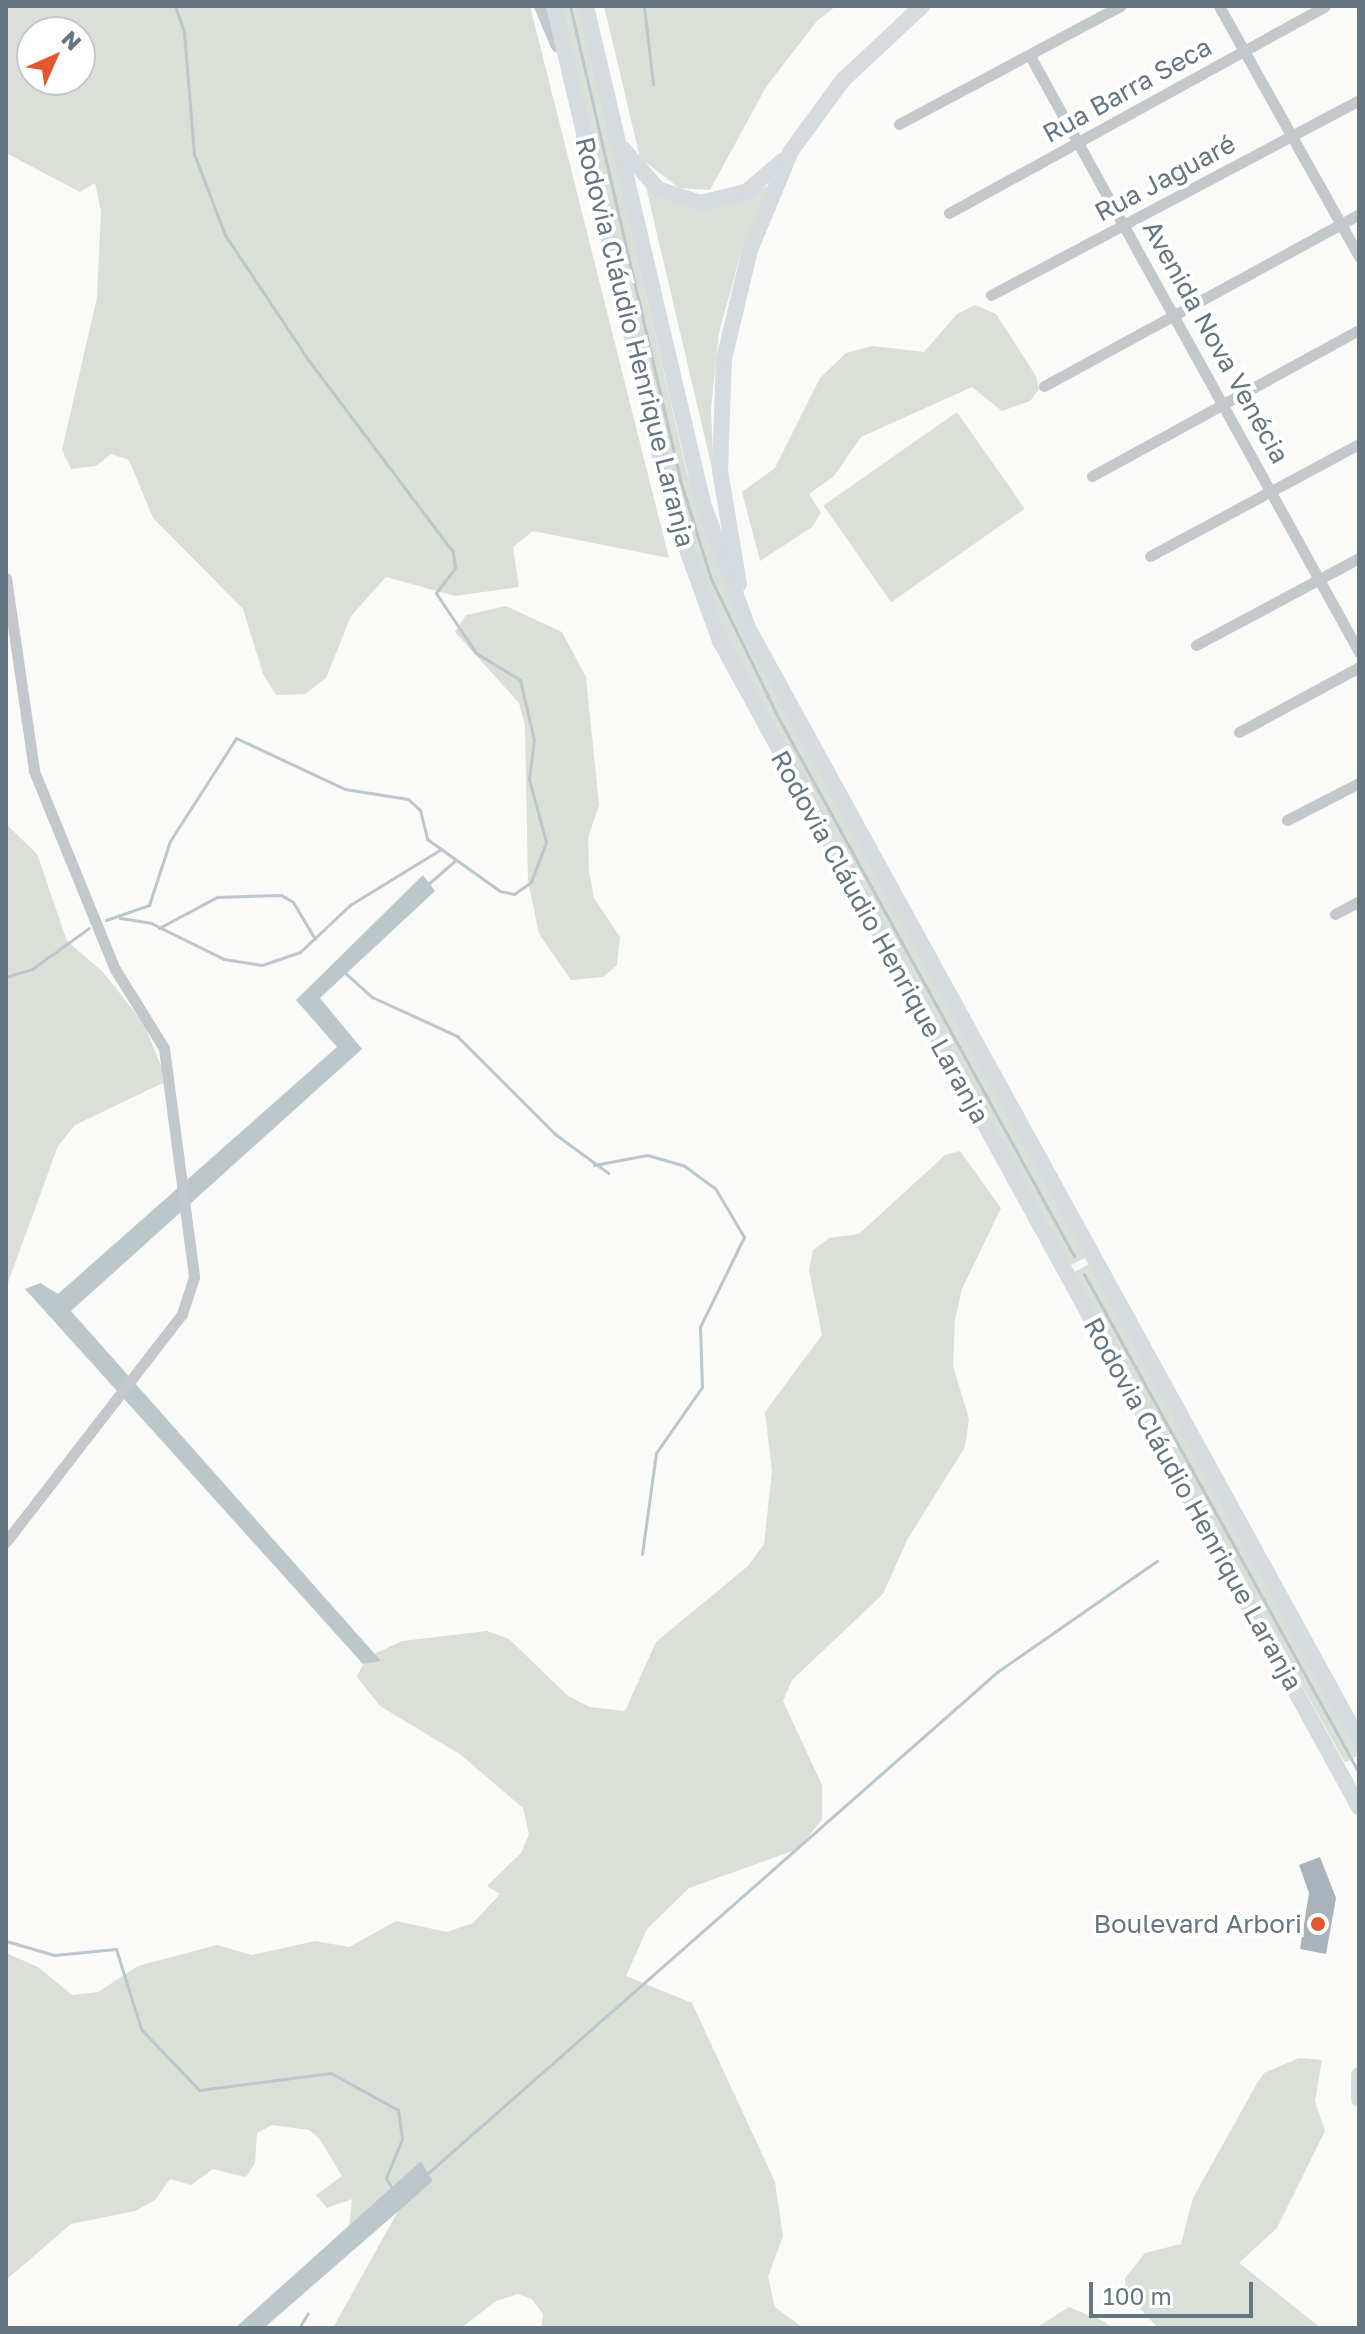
<!DOCTYPE html>
<html>
<head>
<meta charset="utf-8">
<style>
	body { margin:0 }
	#map { position:relative; width:1365px; height:2334px; overflow:hidden; background:#fafaf8; font-family:"Golos Text",sans-serif }
	div>[style] { position:absolute }
	[style*='--x'] { left:calc(var(--x)*1px); top:calc(var(--y)*1px); width:calc(var(--w)*1px); rotate:calc(var(--a)*1deg) }
	.green>* { inset:0; background:#dadfd7; transform-origin:0 0 }
	.water>* { inset:0; background:#bbc7cb }
	.stream>* { height:3px; margin:-1.5px; padding:0 1.5px; transform-origin:1.5px; border-radius:1.5px; background:#bbc7cb }
	.building>* { inset:0; background:#aab3b9 }
	.minor>* { height:11px; margin:-5.5px; padding:0 5.5px; transform-origin:5.5px; border-radius:5.5px; background:#c3c8cc }
	.tertiary>* { height:14px; margin:-7px; padding:0 7px; transform-origin:7px; border-radius:7px; background:#c3c8cc }
	.secondary>* { height:16px; margin:-8px; padding:0 8px; transform-origin:8px; border-radius:8px; background:#d6dbdf }
	.primary>* { height:16px; margin:-8px; padding:0 8px; transform-origin:8px; border-radius:8px; background:#d6dbdf }
	.dots>* { width:22px; height:22px; translate:-50% -50%; box-sizing:border-box; border:4px solid #fff; border-radius:50% }
	span { translate:-50% -50%; white-space:nowrap; text-align:center; line-height:1.15; -webkit-text-stroke:8px #fff; paint-order:stroke }
	.street-label { font-size:26px; color:#657683 }
	.poi-label { font-size:26px; color:#657683 }
	.right { translate:-100% -50%; text-align:right }
	.frame { position:absolute; inset:0; border:8px solid #657683; pointer-events:none }
	.north { position:absolute; left:16px; top:16px; width:80px; height:80px; box-sizing:border-box; background:#fff; border:2px solid #c1c8cd; border-radius:50%; rotate:45deg; font-size:22px; font-weight:700; line-height:32px; text-align:center; color:#657683 }
	.north::after { content:''; display:block; margin:auto; width:28px; height:36px; background:#e4572e; clip-path:polygon(50% 0,100% 100%,50% 72%,0 100%) }
	.scale { position:absolute; left:1089px; top:2282px; width:164px; height:36px; box-sizing:border-box; border:4px solid #657683; border-top:0; padding-left:10px; font-size:24px; line-height:28px; white-space:nowrap; color:#657683; -webkit-text-stroke:6px #fff; paint-order:stroke }
</style>
</head>
<body>
<div id="map">
	<div class="green">
		<div style="clip-path:polygon(evenodd,6px 6px,530px 6px,669px 558px,533px 531px,513px 547px,519px 587px,455px 596px,386px 577px,351px 616px,326px 678px,305px 694px,276px 695px,263px 674px,243px 609px,153px 518px,129px 460px,111px 454px,96px 466px,71px 469px,62px 450px,97px 297px,101px 211px,95px 183px,80px 192px,6px 153px,6px 6px,32px 32px,80px 32px,80px 80px,32px 80px,32px 32px)"></div>
		<div style="clip-path:polygon(560px 6px,579px 6px,687px 473px,730px 600px,1085px 1258px,1069px 1266px,726px 638px,688px 543px)"></div>
		<div style="clip-path:polygon(604px 6px,836px 6px,817px 21px,766px 87px,710px 190px,679px 188px,640px 158px)"></div>
		<div style="clip-path:polygon(770px 185px,740px 256px,719px 333px,711px 408px,714px 477px,646px 187px,714px 208px)"></div>
		<div style="clip-path:polygon(975px 305px,996px 314px,1036px 376px,1039px 389px,1030px 401px,1002px 411px,972px 387px,861px 437px,834px 476px,809px 494px,821px 513px,812px 527px,760px 561px,742px 492px,775px 468px,820px 378px,846px 353px,873px 346px,924px 352px,957px 314px)"></div>
		<div style="left:957px;top:412px;width:118px;height:163px;rotate:55deg"></div>
		<div style="clip-path:polygon(506px 606px,562px 632px,586px 677px,599px 805px,588px 838px,589px 871px,594px 898px,620px 937px,617px 965px,603px 977px,571px 980px,539px 934px,528px 881px,525px 725px,519px 703px,455px 632px,466px 615px)"></div>
		<div style="clip-path:polygon(6px 824px,37px 854px,67px 941px,103px 972px,144px 1024px,167px 1081px,75px 1125px,58px 1146px,6px 1288px)"></div>
		<div style="clip-path:polygon(960px 1151px,1001px 1208px,962px 1289px,955px 1319px,953px 1366px,969px 1419px,965px 1447px,907px 1540px,883px 1594px,792px 1680px,783px 1701px,822px 1785px,822px 1820px,798px 1849px,689px 1888px,647px 1929px,626px 1976px,692px 2003px,775px 2182px,783px 2236px,768px 2277px,775px 2307px,803px 2328px,541px 2328px,543px 2314px,532px 2299px,518px 2294px,496px 2301px,461px 2328px,333px 2328px,398px 2211px,433px 2181px,421px 2161px,349px 2228px,352px 2199px,327px 2208px,316px 2195px,342px 2176px,319px 2138px,309px 2130px,272px 2125px,257px 2133px,255px 2163px,246px 2177px,213px 2169px,191px 2185px,170px 2179px,155px 2200px,135px 2211px,71px 2224px,6px 2280px,6px 1953px,38px 1967px,72px 1995px,98px 1992px,138px 1966px,217px 1945px,252px 1955px,315px 1941px,349px 1947px,396px 1921px,447px 1932px,473px 1923px,500px 1894px,487px 1886px,521px 1853px,529px 1834px,523px 1808px,461px 1755px,380px 1706px,357px 1677px,363px 1664px,380px 1661px,374px 1654px,402px 1641px,487px 1631px,509px 1639px,568px 1696px,590px 1707px,625px 1711px,656px 1642px,748px 1566px,764px 1544px,772px 1471px,765px 1412px,822px 1335px,809px 1270px,813px 1250px,829px 1238px,859px 1234px,945px 1155px)"></div>
		<div style="left:1089px;top:1264px;width:560px;height:18px;rotate:61deg"></div>
		<div style="clip-path:polygon(1299px 2058px,1322px 2060px,1315px 2101px,1325px 2131px,1277px 2228px,1239px 2263px,1321px 2328px,1158px 2328px,1126px 2293px,1125px 2278px,1145px 2253px,1181px 2244px,1193px 2198px,1256px 2085px,1264px 2073px)"></div>
		<div style="clip-path:polygon(1069px 2307px,1105px 2322px,1112px 2328px,1036px 2328px)"></div>
	</div>
	<div class="water">
		<div style="clip-path:polygon(423px 875px,435px 891px,320px 998px,362px 1049px,71px 1311px,381px 1661px,363px 1664px,25px 1289px,40px 1283px,58px 1294px,337px 1047px,296px 1000px)"></div>
		<div style="clip-path:polygon(421px 2161px,433px 2181px,264px 2328px,235px 2328px)"></div>
	</div>
	<div class="stream">
		<div style="--x:570;--y:6;--w:487;--a:76.9"></div>
		<div style="--x:680;--y:480;--w:104;--a:72.6"></div>
		<div style="--x:711;--y:579;--w:156;--a:64.1"></div>
		<div style="--x:779;--y:719;--w:613;--a:61.22"></div>
		<div style="--x:644;--y:6;--w:79;--a:83.4"></div>
		<div style="--x:427;--y:885;--w:37;--a:-41"></div>
		<div style="--x:120;--y:918;--w:31;--a:9"></div>
		<div style="--x:151;--y:923;--w:81;--a:26.3"></div>
		<div style="--x:224;--y:959;--w:38;--a:9"></div>
		<div style="--x:262;--y:965;--w:40;--a:-18.9"></div>
		<div style="--x:300;--y:952;--w:69;--a:-43.2"></div>
		<div style="--x:350;--y:905;--w:107;--a:-31.6"></div>
		<div style="--x:106;--y:920;--w:46;--a:-19.2"></div>
		<div style="--x:149;--y:905;--w:67;--a:-71.8"></div>
		<div style="--x:170;--y:841;--w:122;--a:-57.3"></div>
		<div style="--x:236;--y:738;--w:120;--a:25.1"></div>
		<div style="--x:345;--y:789;--w:64;--a:9"></div>
		<div style="--x:408;--y:799;--w:16;--a:43"></div>
		<div style="--x:420;--y:810;--w:30;--a:76"></div>
		<div style="--x:427;--y:839;--w:90;--a:35.5"></div>
		<div style="--x:500;--y:891;--w:14;--a:12"></div>
		<div style="--x:514;--y:894;--w:21;--a:-35"></div>
		<div style="--x:531;--y:882;--w:43;--a:-69.4"></div>
		<div style="--x:546;--y:842;--w:65;--a:-105.1"></div>
		<div style="--x:529;--y:779;--w:39;--a:-83"></div>
		<div style="--x:534;--y:740;--w:62;--a:-103.1"></div>
		<div style="--x:520;--y:680;--w:52;--a:-148.5"></div>
		<div style="--x:476;--y:653;--w:72;--a:-123.7"></div>
		<div style="--x:436;--y:593;--w:31;--a:-53"></div>
		<div style="--x:455;--y:568;--w:16;--a:-97"></div>
		<div style="--x:453;--y:552;--w:243;--a:-127"></div>
		<div style="--x:307;--y:358;--w:148;--a:-123.7"></div>
		<div style="--x:225;--y:235;--w:87;--a:-110.9"></div>
		<div style="--x:194;--y:154;--w:122;--a:-94.7"></div>
		<div style="--x:184;--y:32;--w:28;--a:-109"></div>
		<div style="--x:159;--y:928;--w:66;--a:-28.1"></div>
		<div style="--x:217;--y:897;--w:64;--a:-1.8"></div>
		<div style="--x:281;--y:895;--w:14;--a:30"></div>
		<div style="--x:293;--y:902;--w:43;--a:59.3"></div>
		<div style="--x:343;--y:971;--w:39;--a:42"></div>
		<div style="--x:372;--y:997;--w:94;--a:24.6"></div>
		<div style="--x:457;--y:1036;--w:139;--a:45"></div>
		<div style="--x:555;--y:1134;--w:66;--a:36.3"></div>
		<div style="--x:6;--y:977;--w:27;--a:-17"></div>
		<div style="--x:32;--y:969;--w:70;--a:-35.7"></div>
		<div style="--x:594;--y:1165;--w:54;--a:-10.7"></div>
		<div style="--x:647;--y:1155;--w:37;--a:16"></div>
		<div style="--x:683;--y:1165;--w:39;--a:36"></div>
		<div style="--x:715;--y:1188;--w:57;--a:59.4"></div>
		<div style="--x:744;--y:1237;--w:100;--a:116.1"></div>
		<div style="--x:700;--y:1327;--w:60;--a:88.1"></div>
		<div style="--x:702;--y:1387;--w:80;--a:124.9"></div>
		<div style="--x:656;--y:1453;--w:102;--a:97.9"></div>
		<div style="--x:1084;--y:1274;--w:570;--a:61.14"></div>
		<div style="--x:6;--y:1941;--w:50;--a:16.3"></div>
		<div style="--x:54;--y:1955;--w:62;--a:-5.5"></div>
		<div style="--x:116;--y:1949;--w:84;--a:72.6"></div>
		<div style="--x:141;--y:2029;--w:84;--a:46.4"></div>
		<div style="--x:199;--y:2090;--w:133;--a:-7.3"></div>
		<div style="--x:331;--y:2073;--w:77;--a:28.9"></div>
		<div style="--x:398;--y:2110;--w:29;--a:82"></div>
		<div style="--x:402;--y:2139;--w:42;--a:112.3"></div>
		<div style="--x:386;--y:2178;--w:16;--a:60"></div>
		<div style="--x:428;--y:2173;--w:758;--a:-41.36"></div>
		<div style="--x:997;--y:1672;--w:195;--a:-34.8"></div>
		<div style="--x:299;--y:2328;--w:17;--a:-59"></div>
	</div>
	<div class="building">
		<div style="clip-path:polygon(1320px 1857px,1336px 1898px,1326px 1954px,1300px 1949px,1309px 1893px,1299px 1865px)"></div>
	</div>
	<div class="minor">
		<div style="--x:1219;--y:6;--w:287;--a:60.8"></div>
		<div style="--x:1030;--y:56;--w:681;--a:61.1"></div>
		<div style="--x:899;--y:124;--w:251;--a:-28.1"></div>
		<div style="--x:949;--y:213;--w:429;--a:-28.8"></div>
		<div style="--x:991;--y:295;--w:416;--a:-27.9"></div>
		<div style="--x:1044;--y:386;--w:359;--a:-28.6"></div>
		<div style="--x:1092;--y:476;--w:304;--a:-28.7"></div>
		<div style="--x:1150;--y:556;--w:237;--a:-28.2"></div>
		<div style="--x:6;--y:578;--w:195;--a:81.7"></div>
		<div style="--x:34;--y:771;--w:214;--a:67.8"></div>
		<div style="--x:115;--y:969;--w:93;--a:58.2"></div>
		<div style="--x:164;--y:1048;--w:231;--a:82.5"></div>
		<div style="--x:194;--y:1277;--w:39;--a:108"></div>
		<div style="--x:182;--y:1314;--w:288;--a:127.7"></div>
		<div style="--x:1196;--y:645;--w:185;--a:-28.1"></div>
		<div style="--x:1239;--y:732;--w:136;--a:-28.4"></div>
		<div style="--x:1287;--y:820;--w:81;--a:-27.2"></div>
		<div style="--x:1335;--y:914;--w:27;--a:-28"></div>
	</div>
	<div class="tertiary">
		<div style="--x:541;--y:6;--w:43;--a:67"></div>
	</div>
	<div class="secondary">
		<div style="--x:791;--y:151;--w:88;--a:-53.8"></div>
		<div style="--x:843;--y:80;--w:108;--a:-43.1"></div>
	</div>
	<div class="primary">
		<div style="--x:554;--y:6;--w:519;--a:76.74"></div>
		<div style="--x:673;--y:511;--w:138;--a:70.1"></div>
		<div style="--x:720;--y:641;--w:1330;--a:61.28"></div>
		<div style="--x:586;--y:6;--w:511;--a:76.75"></div>
		<div style="--x:703;--y:503;--w:133;--a:70.2"></div>
		<div style="--x:748;--y:628;--w:1269;--a:61.21"></div>
		<div style="--x:624;--y:150;--w:52;--a:48.9"></div>
		<div style="--x:658;--y:189;--w:44;--a:18.4"></div>
		<div style="--x:700;--y:203;--w:47;--a:-13.4"></div>
		<div style="--x:746;--y:192;--w:48;--a:-40.7"></div>
		<div style="--x:739;--y:584;--w:115;--a:-99.5"></div>
		<div style="--x:720;--y:471;--w:112;--a:-88"></div>
		<div style="--x:724;--y:359;--w:112;--a:-76.6"></div>
		<div style="--x:750;--y:250;--w:107;--a:-67.5"></div>
		<div style="--x:1359;--y:2075;--w:24;--a:90"></div>
	</div>
	<div class="dots">
		<div style="left:1318px;top:1924px;background:#e4572e"></div>
	</div>
	<div class="street-label">
		<span style="left:1127px;top:90px;rotate:-29deg">Rua Barra Seca</span>
		<span style="left:1165px;top:178px;rotate:-28deg">Rua Jaguaré</span>
		<span style="left:635px;top:342px;rotate:76deg">Rodovia Cláudio Henrique Laranja</span>
		<span style="left:1216px;top:342px;rotate:61deg">Avenida Nova Venécia</span>
		<span style="left:880px;top:937px;rotate:61deg">Rodovia Cláudio Henrique Laranja</span>
		<span style="left:1193px;top:1504px;rotate:61deg">Rodovia Cláudio Henrique Laranja</span>
	</div>
	<div class="poi-label">
		<span class="right" style="left:1302px;top:1924px">Boulevard Arbori</span>
	</div>
	<div class="frame"></div>
	<div class="north">N</div>
	<div class="scale">100 m</div>
</div>
</body>
</html>
